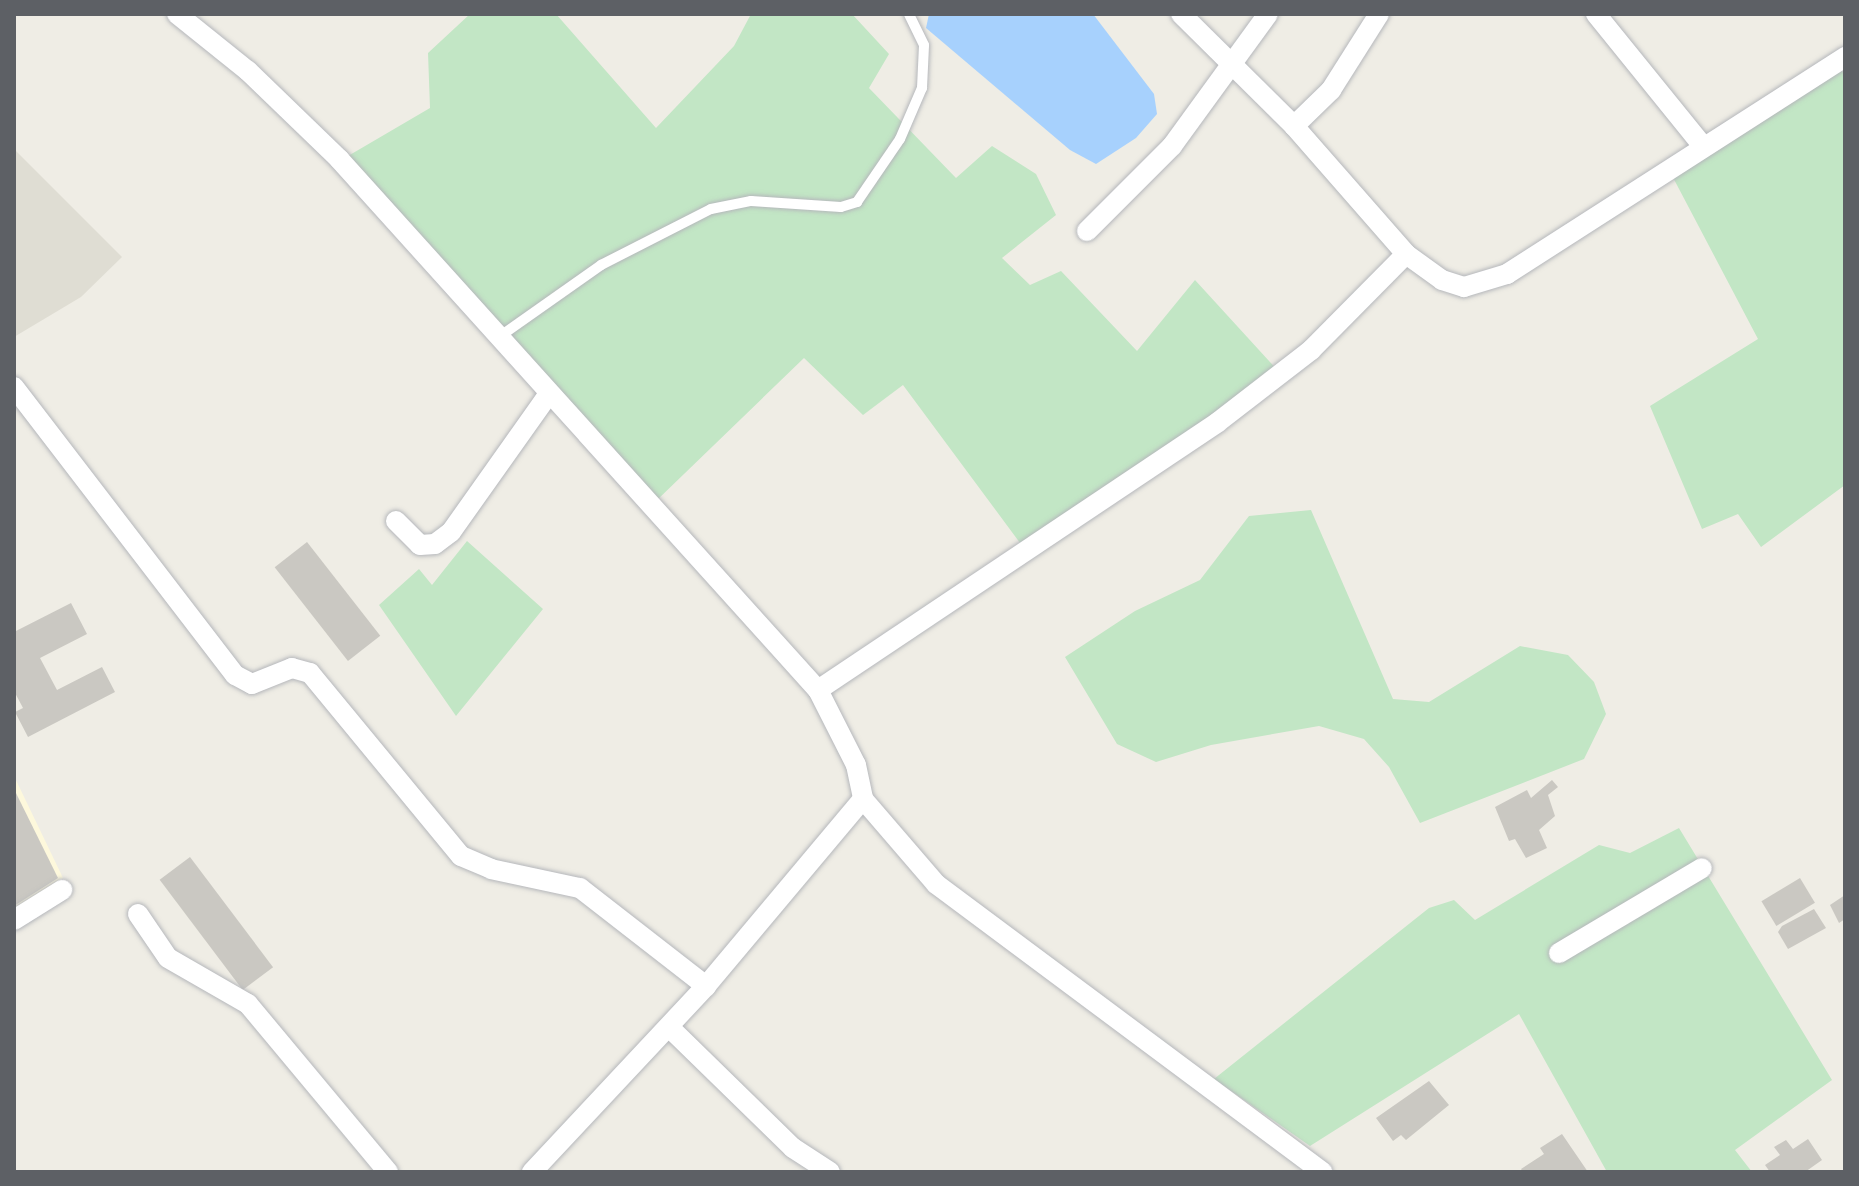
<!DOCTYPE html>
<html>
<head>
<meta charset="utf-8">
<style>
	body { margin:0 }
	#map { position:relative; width:1859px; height:1186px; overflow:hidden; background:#efede5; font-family:"Alegreya Sans",sans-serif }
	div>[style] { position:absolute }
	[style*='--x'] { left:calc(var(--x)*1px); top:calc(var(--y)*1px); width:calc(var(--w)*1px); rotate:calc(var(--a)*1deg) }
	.commercial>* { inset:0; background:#fdf8dc }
	.education>* { inset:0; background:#dfddd3 }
	.green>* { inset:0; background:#c2e6c5 }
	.water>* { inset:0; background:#a7d1fd }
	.building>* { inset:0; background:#cac8c2; transform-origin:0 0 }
	.roads { filter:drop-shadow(0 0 2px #b5b7bb) drop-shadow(0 0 2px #b5b7bb) }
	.service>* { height:10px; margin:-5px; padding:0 5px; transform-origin:5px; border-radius:5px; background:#fff }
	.minor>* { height:20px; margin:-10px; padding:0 10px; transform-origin:10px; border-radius:10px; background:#fff }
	span { translate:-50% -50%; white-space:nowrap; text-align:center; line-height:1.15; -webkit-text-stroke:6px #fff; paint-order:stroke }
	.frame { position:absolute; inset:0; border:16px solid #5d6065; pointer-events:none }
</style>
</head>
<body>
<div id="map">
	<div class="commercial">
		<div style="clip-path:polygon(14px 776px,63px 878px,14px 909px)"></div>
	</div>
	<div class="education">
		<div style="clip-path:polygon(14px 149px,122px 257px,81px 297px,14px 337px)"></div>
	</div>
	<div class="green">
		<div style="clip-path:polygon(470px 14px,556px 14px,656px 128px,734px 46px,751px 14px,852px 14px,889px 54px,869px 88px,956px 178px,992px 146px,1036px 174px,1056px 215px,1002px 258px,1030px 285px,1061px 271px,1137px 351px,1195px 280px,1281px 374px,1026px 551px,903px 385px,863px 415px,804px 358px,655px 502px,348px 156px,430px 108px,428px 53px)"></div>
		<div style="clip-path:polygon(1837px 63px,1845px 76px,1845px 485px,1761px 547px,1738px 514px,1702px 529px,1650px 406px,1758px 339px,1668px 168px)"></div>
		<div style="clip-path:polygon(1311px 510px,1393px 699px,1429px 702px,1520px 646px,1568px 655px,1594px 682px,1606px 714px,1584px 759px,1420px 823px,1389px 767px,1364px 739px,1319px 726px,1211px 745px,1156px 762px,1117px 744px,1065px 657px,1135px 611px,1200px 580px,1249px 516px)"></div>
		<div style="clip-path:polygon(467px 541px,543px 609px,456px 716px,379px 605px,419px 569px,432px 585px)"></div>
		<div style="clip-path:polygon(1679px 828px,1832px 1080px,1735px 1150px,1752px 1172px,1607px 1172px,1519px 1014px,1310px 1146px,1214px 1079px,1429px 908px,1454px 900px,1475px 920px,1599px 845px,1630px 853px)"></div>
	</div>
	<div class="water">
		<div style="clip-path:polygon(929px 14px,1093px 14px,1154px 94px,1157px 114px,1136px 138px,1096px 164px,1070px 150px,926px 28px)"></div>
	</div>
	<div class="building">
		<div style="left:307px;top:542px;width:119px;height:41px;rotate:52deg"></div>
		<div style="clip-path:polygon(71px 603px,87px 634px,40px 658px,57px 690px,102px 667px,115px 692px,28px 737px,15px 712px,23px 708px,14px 691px,14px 632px)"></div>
		<div style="clip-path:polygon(1552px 780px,1558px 787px,1548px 795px,1555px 816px,1539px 830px,1547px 848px,1526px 858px,1515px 839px,1509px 841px,1495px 807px,1527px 790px,1531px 798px)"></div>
		<div style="clip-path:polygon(14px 789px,58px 878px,14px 906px)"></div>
		<div style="left:190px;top:857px;width:138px;height:38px;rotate:53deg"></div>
		<div style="left:1800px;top:878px;width:29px;height:45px;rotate:59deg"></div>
		<div style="clip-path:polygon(1845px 895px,1845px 919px,1839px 923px,1830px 905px)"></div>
		<div style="clip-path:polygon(1814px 909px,1826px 928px,1788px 949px,1778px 932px,1782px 926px)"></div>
		<div style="clip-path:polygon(1429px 1081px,1449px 1105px,1406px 1140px,1401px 1135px,1393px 1141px,1376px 1118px)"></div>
		<div style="clip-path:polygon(1562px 1134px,1588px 1172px,1523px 1172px,1521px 1169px,1544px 1154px,1540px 1148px)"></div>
		<div style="clip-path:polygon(1808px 1139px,1822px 1160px,1805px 1172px,1770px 1172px,1765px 1165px,1780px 1155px,1774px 1147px,1786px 1140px,1793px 1149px)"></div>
	</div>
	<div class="roads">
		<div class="service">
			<div style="--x:499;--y:337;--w:125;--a:-35.2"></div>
			<div style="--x:601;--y:265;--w:123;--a:-27"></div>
			<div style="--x:711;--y:209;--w:41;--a:-11.3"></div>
			<div style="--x:751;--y:201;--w:90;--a:3.8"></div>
			<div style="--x:841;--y:207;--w:17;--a:-17"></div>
			<div style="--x:857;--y:202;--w:76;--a:-55.7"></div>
			<div style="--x:900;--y:139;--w:56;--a:-66.7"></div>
			<div style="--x:922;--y:88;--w:43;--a:-87.3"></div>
			<div style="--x:924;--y:45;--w:34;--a:-116"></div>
		</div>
		<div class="minor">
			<div style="--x:177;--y:14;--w:91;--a:38.8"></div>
			<div style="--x:248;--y:71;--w:127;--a:44"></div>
			<div style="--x:339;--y:159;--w:715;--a:47.95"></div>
			<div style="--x:818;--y:690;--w:84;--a:63.1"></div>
			<div style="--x:856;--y:765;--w:35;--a:78"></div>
			<div style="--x:863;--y:799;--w:112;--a:49.3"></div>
			<div style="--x:936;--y:884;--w:482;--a:36.7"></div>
			<div style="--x:1181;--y:14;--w:159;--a:44.7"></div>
			<div style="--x:1294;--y:126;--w:170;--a:48.8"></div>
			<div style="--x:1406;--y:254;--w:44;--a:35.8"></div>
			<div style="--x:1442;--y:280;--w:23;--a:18"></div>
			<div style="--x:1464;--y:287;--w:45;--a:-16.8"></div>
			<div style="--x:1507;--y:274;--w:402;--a:-32.7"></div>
			<div style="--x:1596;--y:14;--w:169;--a:51"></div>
			<div style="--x:1294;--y:126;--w:52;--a:-44.2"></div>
			<div style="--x:1331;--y:90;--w:90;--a:-57.7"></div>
			<div style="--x:1087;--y:231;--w:120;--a:-45"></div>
			<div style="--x:1172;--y:146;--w:163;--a:-54"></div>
			<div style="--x:14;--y:387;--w:363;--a:52.5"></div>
			<div style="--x:235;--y:675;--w:19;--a:28"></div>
			<div style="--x:252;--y:684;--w:43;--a:-21.8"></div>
			<div style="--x:292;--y:668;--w:19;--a:16"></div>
			<div style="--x:310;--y:673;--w:237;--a:50.5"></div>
			<div style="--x:461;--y:856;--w:33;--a:23"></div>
			<div style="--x:491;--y:869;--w:91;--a:12.1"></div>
			<div style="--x:580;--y:888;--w:160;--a:37.9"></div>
			<div style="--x:396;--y:521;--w:34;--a:45"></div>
			<div style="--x:420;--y:545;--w:15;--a:-4"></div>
			<div style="--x:435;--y:544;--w:20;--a:-37"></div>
			<div style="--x:451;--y:532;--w:168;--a:-54.7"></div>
			<div style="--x:818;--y:690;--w:481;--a:-33.8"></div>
			<div style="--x:1218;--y:422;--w:118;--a:-37.7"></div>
			<div style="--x:1311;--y:350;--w:135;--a:-45.3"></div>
			<div style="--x:138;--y:914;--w:53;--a:55.7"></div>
			<div style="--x:168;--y:958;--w:92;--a:29.9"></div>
			<div style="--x:248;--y:1004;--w:219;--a:50.2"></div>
			<div style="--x:14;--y:920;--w:57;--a:-32"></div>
			<div style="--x:1559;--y:953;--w:166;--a:-30.7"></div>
			<div style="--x:669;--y:1027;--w:173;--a:44.3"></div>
			<div style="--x:793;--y:1148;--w:44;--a:33"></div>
			<div style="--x:532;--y:1172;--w:255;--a:-46.9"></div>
			<div style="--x:706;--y:986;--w:244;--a:-50"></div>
		</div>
	</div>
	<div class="frame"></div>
</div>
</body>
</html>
